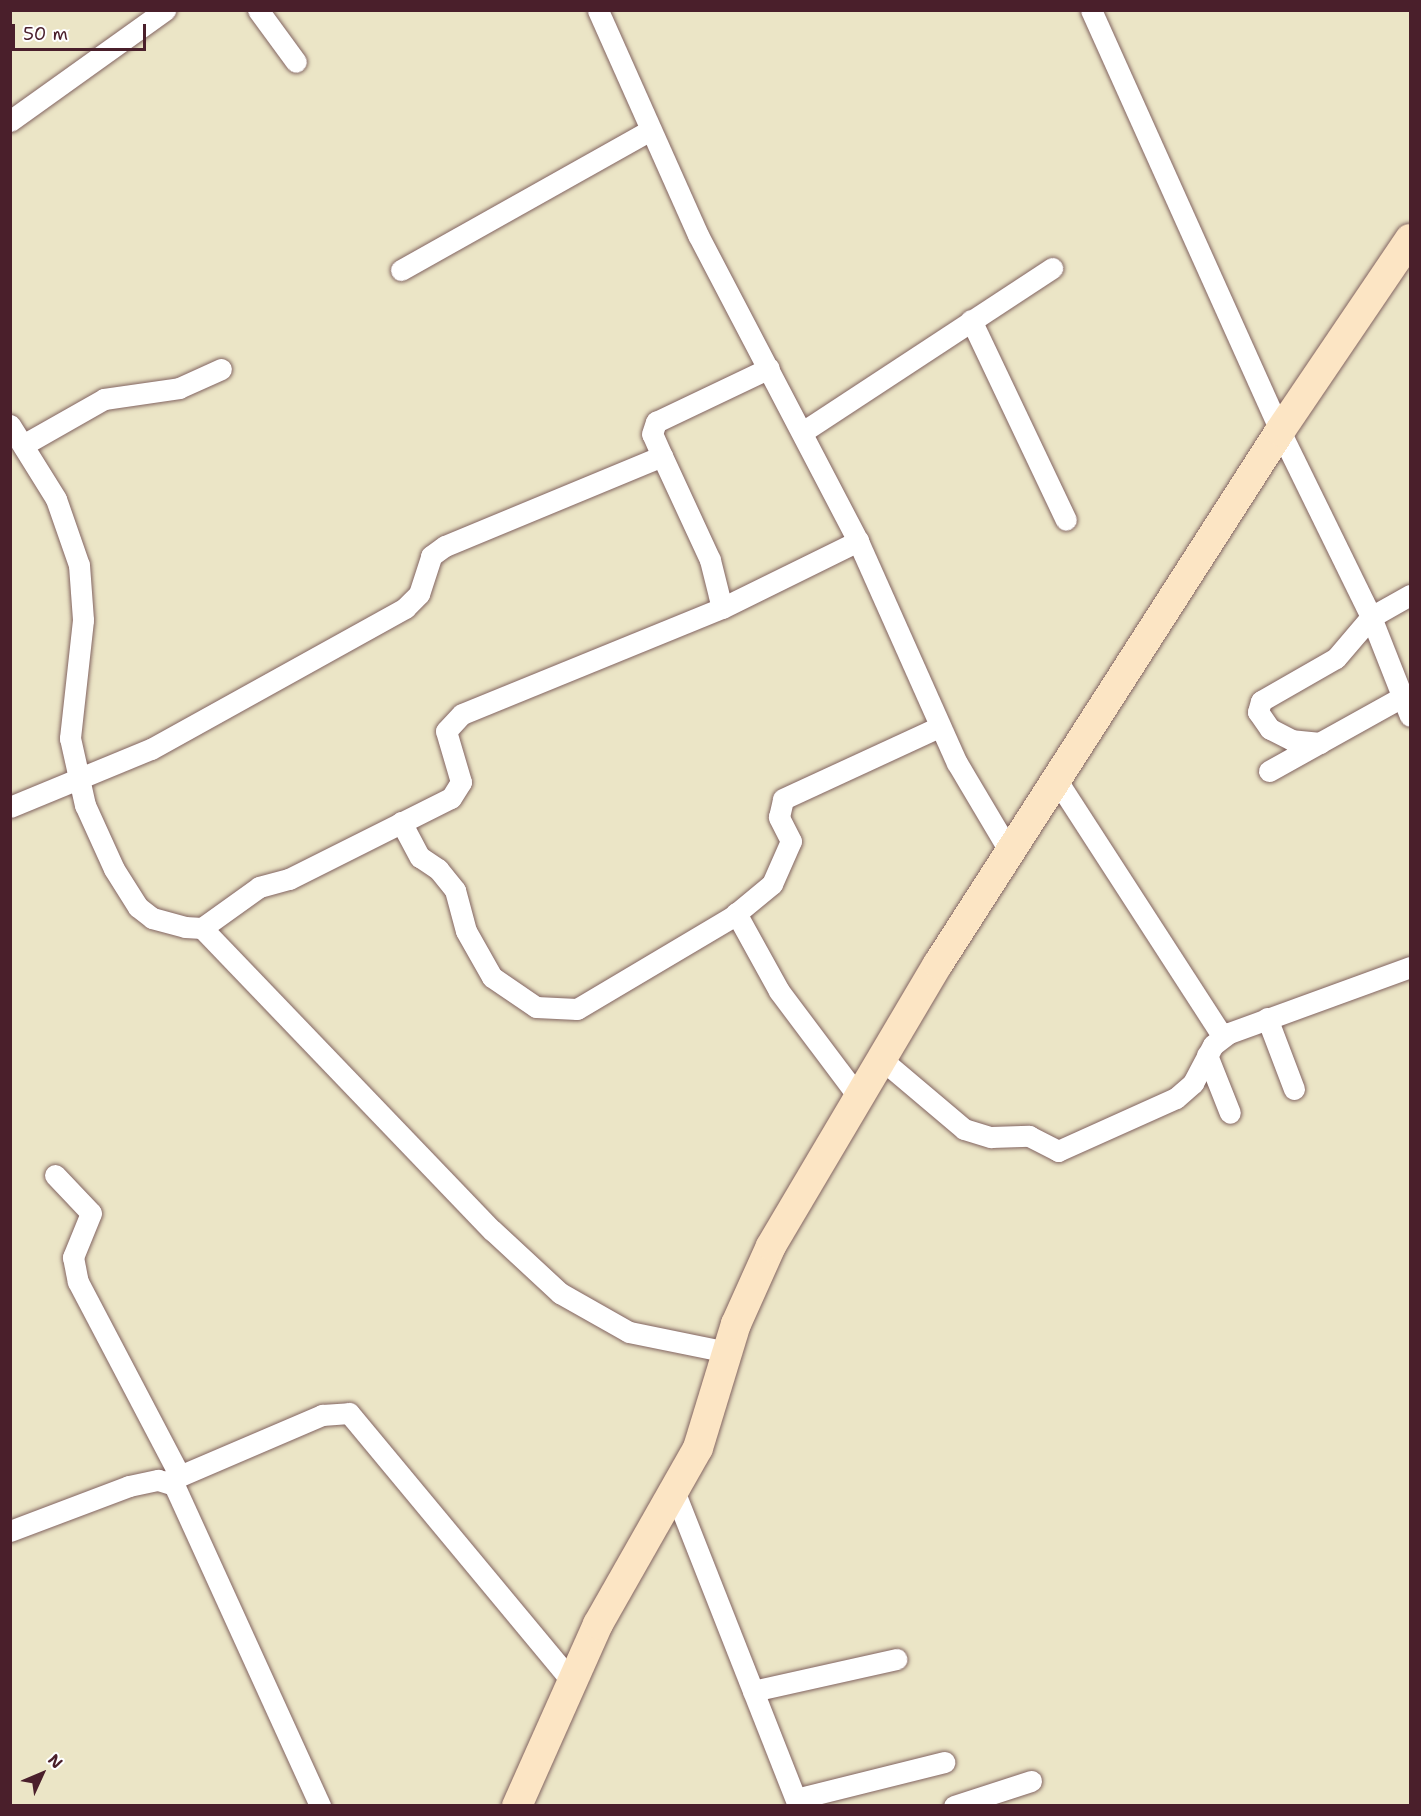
<!DOCTYPE html>
<html>
<head>
<meta charset="utf-8">
<style>
	body { margin:0 }
	#map { position:relative; width:1421px; height:1816px; overflow:hidden; background:#ebe5c6; font-family:"Shantell Sans",sans-serif }
	div>[style] { position:absolute }
	[style*='--x'] { left:calc(var(--x)*1px); top:calc(var(--y)*1px); width:calc(var(--w)*1px); rotate:calc(var(--a)*1deg) }
	.roads { filter:drop-shadow(0 0 2px #826461) drop-shadow(0 0 2px #826461) }
	.street>* { height:21px; margin:-10.5px; padding:0 10.5px; transform-origin:10.5px; border-radius:10.5px; background:#fff }
	.secondary>* { height:30px; margin:-15px; padding:0 15px; transform-origin:15px; border-radius:15px; background:#fce5c4 }
	span { translate:-50% -50%; white-space:nowrap; text-align:center; line-height:1.15; -webkit-text-stroke:5px #fff; paint-order:stroke }
	.frame { position:absolute; inset:0; border:12px solid #4a1f2b; pointer-events:none }
	.north { position:absolute; left:12px; top:1744px; width:60px; height:60px; -webkit-text-stroke:4px #fff; paint-order:stroke; rotate:46deg; font-size:16px; font-weight:700; line-height:24px; text-align:center; color:#4a1f2b }
	.north::after { content:''; display:block; margin:auto; width:21px; height:27px; background:#4a1f2b; clip-path:polygon(50% 0,100% 100%,50% 72%,0 100%) }
	.scale { position:absolute; left:12px; top:24px; width:134px; height:27px; box-sizing:border-box; border:3px solid #4a1f2b; border-top:0; padding-left:8px; font-size:18px; line-height:21px; white-space:nowrap; color:#4a1f2b; -webkit-text-stroke:4px #fff; paint-order:stroke }
</style>
</head>
<body>
<div id="map">
	<div class="roads">
		<div class="street">
			<div style="--x:258;--y:10;--w:64;--a:53.8"></div>
			<div style="--x:1091;--y:10;--w:461;--a:65.8"></div>
			<div style="--x:1280;--y:431;--w:207;--a:63.9"></div>
			<div style="--x:1371;--y:617;--w:106;--a:68.5"></div>
			<div style="--x:10;--y:121;--w:191;--a:-35.6"></div>
			<div style="--x:401;--y:270;--w:284;--a:-29.3"></div>
			<div style="--x:971;--y:320;--w:221;--a:64.6"></div>
			<div style="--x:10;--y:425;--w:87;--a:58.1"></div>
			<div style="--x:56;--y:499;--w:70;--a:70.8"></div>
			<div style="--x:79;--y:565;--w:55;--a:85.8"></div>
			<div style="--x:83;--y:620;--w:119;--a:96.3"></div>
			<div style="--x:70;--y:738;--w:69;--a:77.4"></div>
			<div style="--x:85;--y:805;--w:70;--a:65.6"></div>
			<div style="--x:114;--y:869;--w:45;--a:57.7"></div>
			<div style="--x:138;--y:907;--w:18;--a:38"></div>
			<div style="--x:152;--y:918;--w:34;--a:15"></div>
			<div style="--x:185;--y:927;--w:17;--a:3"></div>
			<div style="--x:202;--y:928;--w:70;--a:-35.7"></div>
			<div style="--x:259;--y:887;--w:31;--a:-15"></div>
			<div style="--x:289;--y:879;--w:181;--a:-26.6"></div>
			<div style="--x:451;--y:798;--w:19;--a:-58"></div>
			<div style="--x:461;--y:782;--w:53;--a:-106.4"></div>
			<div style="--x:446;--y:731;--w:23;--a:-47"></div>
			<div style="--x:462;--y:714;--w:281;--a:-22.2"></div>
			<div style="--x:722;--y:608;--w:152;--a:-26.2"></div>
			<div style="--x:858;--y:541;--w:345;--a:-117.6"></div>
			<div style="--x:698;--y:235;--w:246;--a:-114"></div>
			<div style="--x:804;--y:431;--w:297;--a:-33.3"></div>
			<div style="--x:23;--y:445;--w:93;--a:-29.6"></div>
			<div style="--x:104;--y:399;--w:76;--a:-8.3"></div>
			<div style="--x:179;--y:388;--w:46;--a:-24.3"></div>
			<div style="--x:662;--y:456;--w:24;--a:-114"></div>
			<div style="--x:652;--y:434;--w:13;--a:-72"></div>
			<div style="--x:656;--y:422;--w:125;--a:-25.5"></div>
			<div style="--x:858;--y:541;--w:243;--a:66"></div>
			<div style="--x:957;--y:763;--w:106;--a:59.3"></div>
			<div style="--x:1320;--y:743;--w:28;--a:-174"></div>
			<div style="--x:1292;--y:740;--w:25;--a:-153"></div>
			<div style="--x:1270;--y:729;--w:21;--a:-125"></div>
			<div style="--x:1258;--y:712;--w:11;--a:-75"></div>
			<div style="--x:1261;--y:701;--w:86;--a:-29.8"></div>
			<div style="--x:1336;--y:658;--w:54;--a:-49.5"></div>
			<div style="--x:1371;--y:617;--w:45;--a:-29.4"></div>
			<div style="--x:1269;--y:771;--w:152;--a:-29.1"></div>
			<div style="--x:1056;--y:779;--w:307;--a:57.1"></div>
			<div style="--x:10;--y:807;--w:152;--a:-22.4"></div>
			<div style="--x:151;--y:749;--w:291;--a:-29"></div>
			<div style="--x:405;--y:608;--w:20;--a:-45"></div>
			<div style="--x:419;--y:594;--w:40;--a:-72"></div>
			<div style="--x:431;--y:556;--w:17;--a:-36"></div>
			<div style="--x:445;--y:546;--w:235;--a:-22.5"></div>
			<div style="--x:662;--y:456;--w:115;--a:65.2"></div>
			<div style="--x:710;--y:560;--w:49;--a:76"></div>
			<div style="--x:401;--y:822;--w:40;--a:62"></div>
			<div style="--x:420;--y:857;--w:22;--a:34"></div>
			<div style="--x:438;--y:869;--w:27;--a:51"></div>
			<div style="--x:455;--y:890;--w:42;--a:75"></div>
			<div style="--x:466;--y:931;--w:53;--a:60.5"></div>
			<div style="--x:492;--y:977;--w:53;--a:34.3"></div>
			<div style="--x:536;--y:1007;--w:41;--a:2.8"></div>
			<div style="--x:577;--y:1009;--w:180;--a:-30.7"></div>
			<div style="--x:732;--y:917;--w:52;--a:-39.5"></div>
			<div style="--x:772;--y:884;--w:47;--a:-66.2"></div>
			<div style="--x:791;--y:841;--w:27;--a:-117"></div>
			<div style="--x:779;--y:817;--w:18;--a:-77"></div>
			<div style="--x:783;--y:799;--w:172;--a:-24.8"></div>
			<div style="--x:736;--y:913;--w:89;--a:61.1"></div>
			<div style="--x:779;--y:991;--w:130;--a:53.1"></div>
			<div style="--x:202;--y:928;--w:419;--a:46.2"></div>
			<div style="--x:492;--y:1230;--w:93;--a:42.8"></div>
			<div style="--x:560;--y:1293;--w:79;--a:29.5"></div>
			<div style="--x:629;--y:1332;--w:100;--a:11.5"></div>
			<div style="--x:1267;--y:1018;--w:76;--a:69.2"></div>
			<div style="--x:1207;--y:1055;--w:62;--a:68.4"></div>
			<div style="--x:880;--y:1058;--w:110;--a:40.2"></div>
			<div style="--x:964;--y:1129;--w:28;--a:17"></div>
			<div style="--x:991;--y:1137;--w:38;--a:-2"></div>
			<div style="--x:1029;--y:1136;--w:33;--a:27"></div>
			<div style="--x:1058;--y:1151;--w:129;--a:-24.2"></div>
			<div style="--x:1176;--y:1098;--w:23;--a:-41"></div>
			<div style="--x:1193;--y:1083;--w:43;--a:-62.2"></div>
			<div style="--x:1213;--y:1045;--w:20;--a:-37"></div>
			<div style="--x:1229;--y:1033;--w:193;--a:-20"></div>
			<div style="--x:55;--y:1175;--w:52;--a:46.5"></div>
			<div style="--x:91;--y:1213;--w:48;--a:112.2"></div>
			<div style="--x:73;--y:1257;--w:25;--a:79"></div>
			<div style="--x:78;--y:1282;--w:219;--a:62.3"></div>
			<div style="--x:168;--y:1481;--w:168;--a:-23.2"></div>
			<div style="--x:322;--y:1415;--w:27;--a:-4"></div>
			<div style="--x:349;--y:1413;--w:347;--a:50.3"></div>
			<div style="--x:675;--y:1493;--w:336;--a:68.5"></div>
			<div style="--x:10;--y:1531;--w:127;--a:-20.7"></div>
			<div style="--x:129;--y:1486;--w:30;--a:-12"></div>
			<div style="--x:158;--y:1480;--w:17;--a:17"></div>
			<div style="--x:174;--y:1485;--w:353;--a:65.5"></div>
			<div style="--x:753;--y:1691;--w:147;--a:-12.6"></div>
			<div style="--x:796;--y:1799;--w:153;--a:-14"></div>
			<div style="--x:954;--y:1806;--w:81;--a:-18"></div>
		</div>
		<div class="secondary">
			<div style="--x:517;--y:1806;--w:199;--a:-66"></div>
			<div style="--x:598;--y:1624;--w:202;--a:-60.4"></div>
			<div style="--x:698;--y:1448;--w:130;--a:-73"></div>
			<div style="--x:736;--y:1324;--w:85;--a:-65.8"></div>
			<div style="--x:771;--y:1246;--w:328;--a:-59.4"></div>
			<div style="--x:938;--y:964;--w:633;--a:-57.31"></div>
			<div style="--x:1280;--y:431;--w:232;--a:-55.9"></div>
		</div>
	</div>
	<div class="frame"></div>
	<div class="north">N</div>
	<div class="scale">50 m</div>
</div>
</body>
</html>
